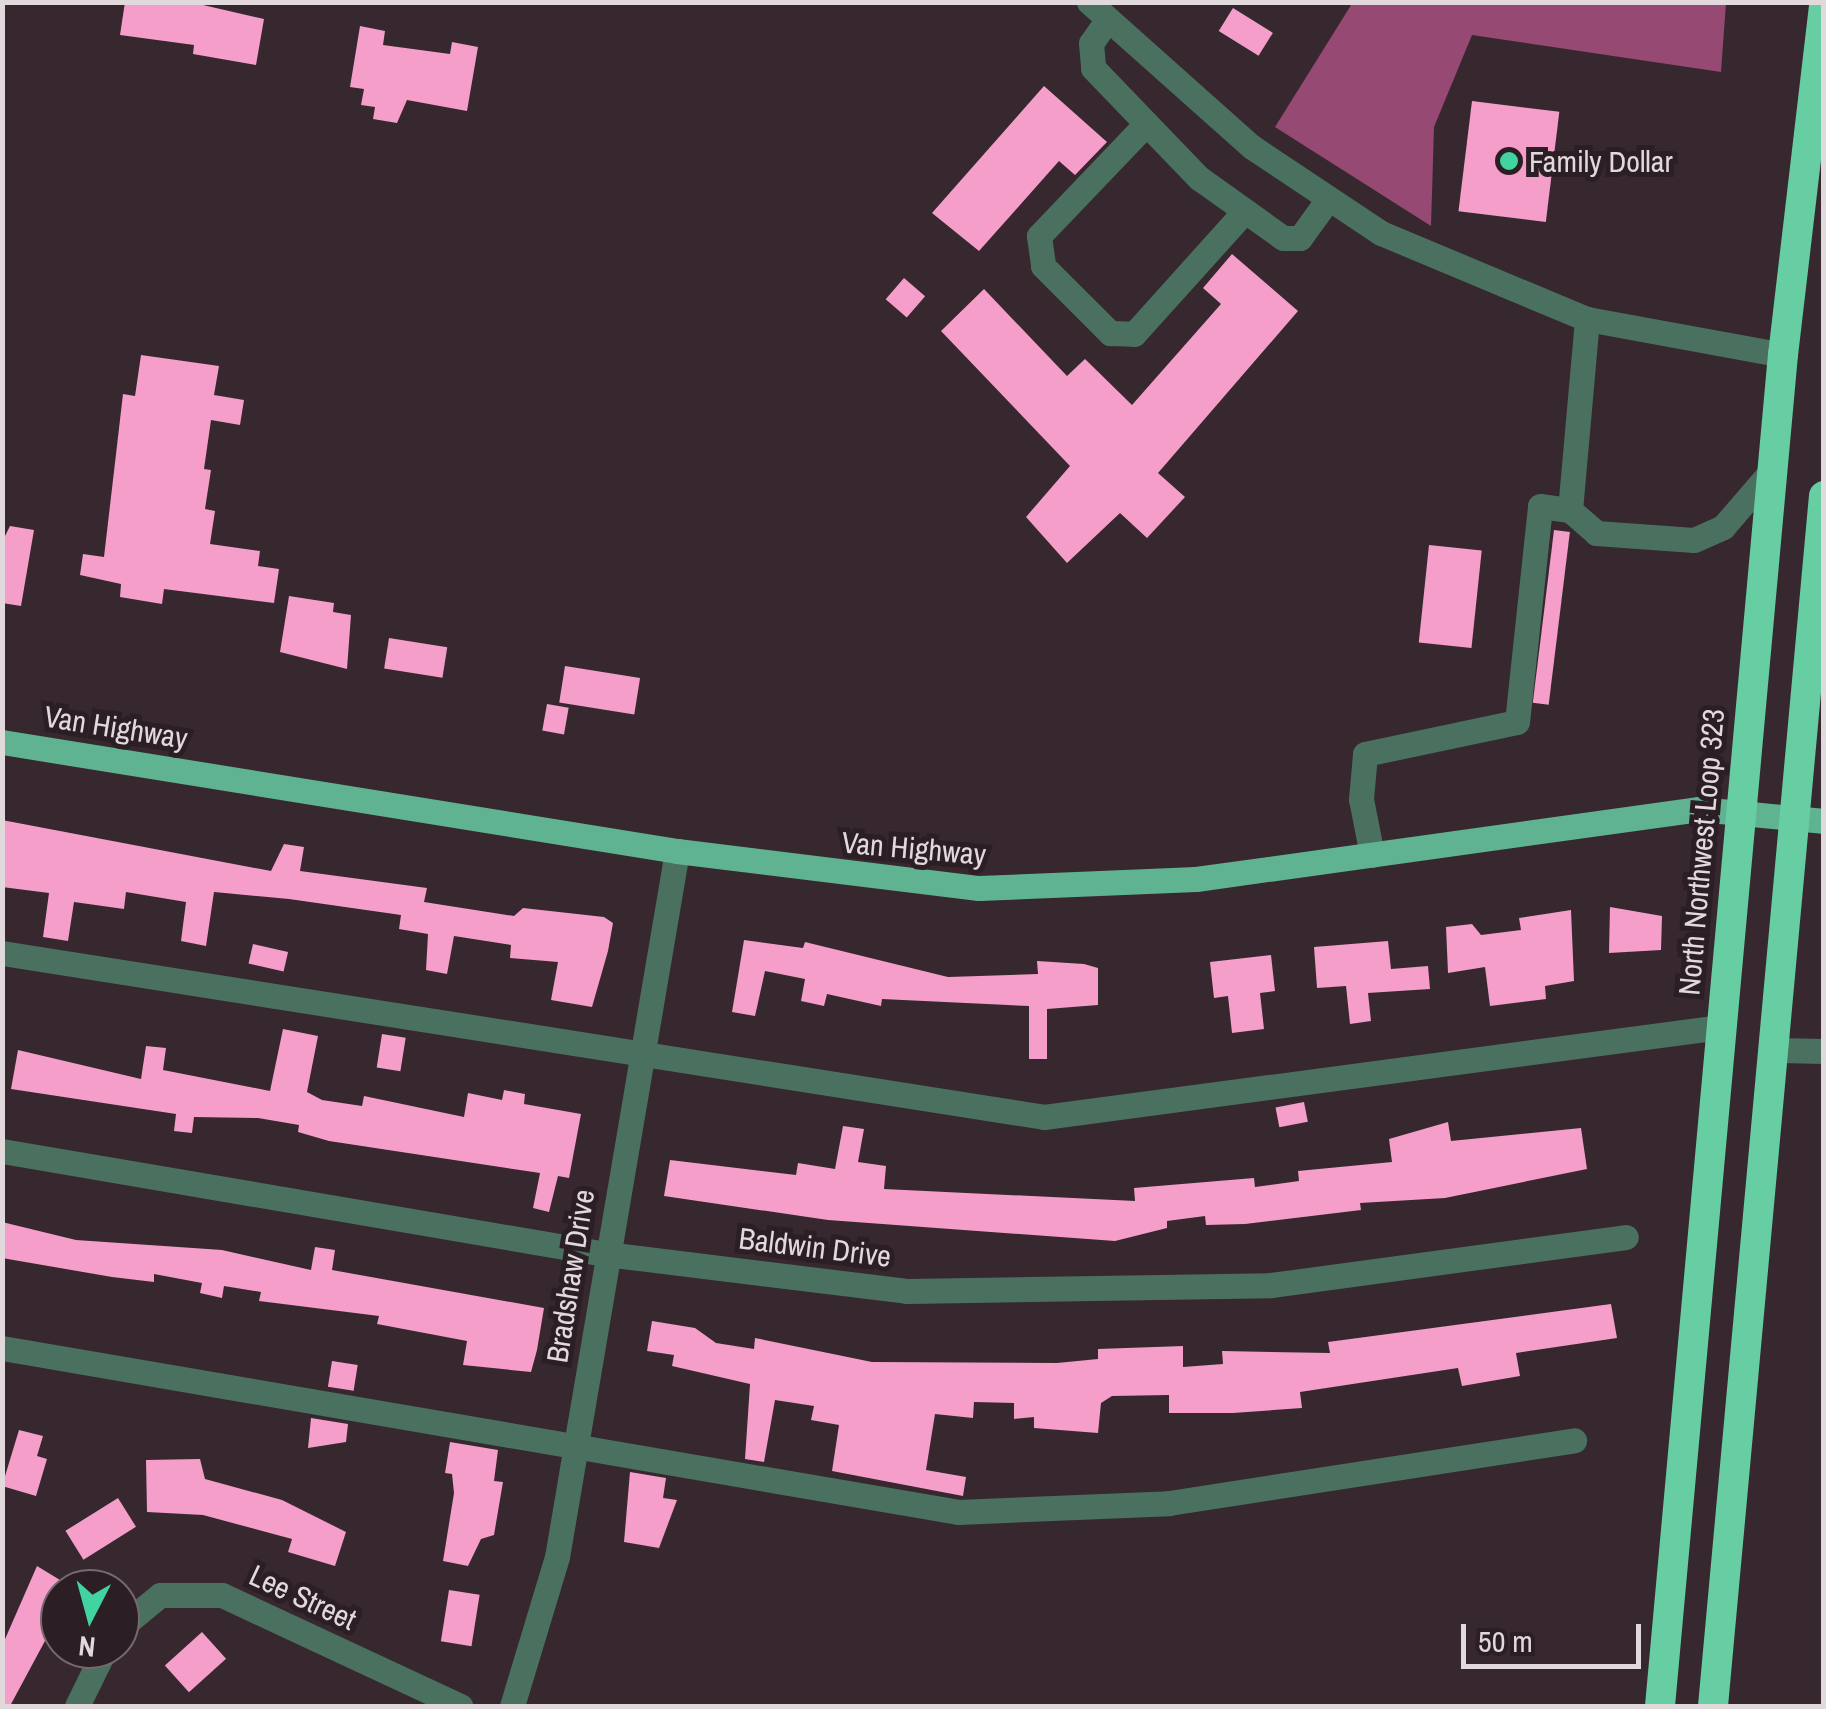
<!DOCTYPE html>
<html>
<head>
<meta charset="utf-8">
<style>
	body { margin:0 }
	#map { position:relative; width:1826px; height:1709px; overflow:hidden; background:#36282e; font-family:"Archivo Narrow",sans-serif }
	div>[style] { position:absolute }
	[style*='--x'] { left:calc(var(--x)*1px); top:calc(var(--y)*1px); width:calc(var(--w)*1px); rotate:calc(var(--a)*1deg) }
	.forest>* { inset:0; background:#964972 }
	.building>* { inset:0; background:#f49ec9; transform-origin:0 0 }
	.minor>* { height:25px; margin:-12.5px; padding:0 12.5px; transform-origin:12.5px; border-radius:12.5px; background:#4a705f }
	.major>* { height:25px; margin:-12.5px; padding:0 12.5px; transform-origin:12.5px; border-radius:12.5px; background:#60b391 }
	.highway>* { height:30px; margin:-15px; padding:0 15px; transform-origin:15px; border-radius:15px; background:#67cea4 }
	.dots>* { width:28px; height:28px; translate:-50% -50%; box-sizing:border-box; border:5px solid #2c1e25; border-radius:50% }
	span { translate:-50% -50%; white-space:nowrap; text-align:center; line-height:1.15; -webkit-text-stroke:10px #2c1e25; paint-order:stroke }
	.poi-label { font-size:30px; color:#e2d9dd }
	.left { translate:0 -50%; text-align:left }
	.street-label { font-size:30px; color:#e2d9dd }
	.frame { position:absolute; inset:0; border:5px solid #e2d9dd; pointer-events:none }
	.north { position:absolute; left:40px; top:1569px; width:100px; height:100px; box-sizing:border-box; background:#2c1e25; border:2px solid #75696f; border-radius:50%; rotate:186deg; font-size:28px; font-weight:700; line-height:40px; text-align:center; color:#e2d9dd }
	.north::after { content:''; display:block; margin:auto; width:35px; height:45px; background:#42d4a0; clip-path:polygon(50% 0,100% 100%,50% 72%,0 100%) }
	.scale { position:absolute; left:1461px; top:1624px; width:180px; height:45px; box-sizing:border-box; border:5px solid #e2d9dd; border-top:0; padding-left:12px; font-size:30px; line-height:35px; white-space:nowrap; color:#e2d9dd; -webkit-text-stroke:8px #2c1e25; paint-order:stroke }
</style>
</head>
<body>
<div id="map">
	<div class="forest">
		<div style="clip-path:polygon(1353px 2px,1726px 3px,1721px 72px,1472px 35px,1434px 127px,1431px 226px,1275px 127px)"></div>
	</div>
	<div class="building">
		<div style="clip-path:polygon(125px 2px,190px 2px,264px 19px,256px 65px,193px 54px,194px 45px,120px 35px)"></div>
		<div style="left:1233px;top:8px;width:47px;height:27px;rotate:32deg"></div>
		<div style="clip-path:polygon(360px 26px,385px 31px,383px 45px,450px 54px,452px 42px,478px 47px,467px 111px,407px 100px,397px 123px,373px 119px,375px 107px,361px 105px,364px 89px,350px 87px)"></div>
		<div style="clip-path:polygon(1044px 86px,1107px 142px,1075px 175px,1059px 161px,979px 251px,932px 213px)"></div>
		<div style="left:1472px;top:101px;width:88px;height:111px;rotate:7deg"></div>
		<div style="clip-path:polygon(1232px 254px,1298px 311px,1158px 473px,1185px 497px,1147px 538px,1120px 513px,1067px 563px,1026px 517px,1070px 466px,941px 331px,984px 289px,1067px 376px,1085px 359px,1132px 405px,1221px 304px,1203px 288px)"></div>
		<div style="left:904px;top:278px;width:28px;height:28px;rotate:41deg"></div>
		<div style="clip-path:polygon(141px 355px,219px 366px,214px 395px,244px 400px,240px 425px,211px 420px,204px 469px,211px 470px,205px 509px,215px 511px,210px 544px,260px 551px,258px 566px,279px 569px,274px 603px,164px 589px,162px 604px,120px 597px,121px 584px,80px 575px,83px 554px,104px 557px,123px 394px,135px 396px)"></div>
		<div style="clip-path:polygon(10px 526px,34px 530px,21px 606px,2px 603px,2px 542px)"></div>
		<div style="left:1554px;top:530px;width:16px;height:174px;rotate:7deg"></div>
		<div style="left:1429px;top:545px;width:53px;height:98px;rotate:6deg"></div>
		<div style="clip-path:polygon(289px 596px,334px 603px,333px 612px,351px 615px,347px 669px,280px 652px)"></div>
		<div style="left:389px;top:638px;width:59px;height:31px;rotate:9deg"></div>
		<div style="left:565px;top:666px;width:76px;height:37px;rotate:9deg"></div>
		<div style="left:547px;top:704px;width:22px;height:27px;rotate:10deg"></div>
		<div style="clip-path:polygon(2px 820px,271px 871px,284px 844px,304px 847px,300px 871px,427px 888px,424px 902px,514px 916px,523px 908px,604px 917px,613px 923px,608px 951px,592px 1007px,551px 1000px,558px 962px,510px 958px,511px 945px,454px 936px,447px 974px,426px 970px,428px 934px,399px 929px,401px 915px,289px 899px,214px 892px,206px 946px,181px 941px,186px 902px,126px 892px,124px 909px,74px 902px,68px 941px,43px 937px,49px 893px,2px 887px)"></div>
		<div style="clip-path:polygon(1610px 907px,1662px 916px,1661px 950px,1609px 953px)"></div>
		<div style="clip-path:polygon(1571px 910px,1574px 981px,1545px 986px,1546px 999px,1490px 1006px,1485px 967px,1448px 973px,1446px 927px,1472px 924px,1481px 935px,1521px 930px,1519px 918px)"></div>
		<div style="clip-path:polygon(744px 940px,803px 948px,805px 942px,948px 977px,1038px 974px,1037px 961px,1084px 964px,1098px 968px,1098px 1005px,1047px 1009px,1047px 1059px,1029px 1059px,1029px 1006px,882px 999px,881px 1006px,827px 994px,824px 1006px,801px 1001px,805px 979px,765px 971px,755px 1016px,732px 1012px)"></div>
		<div style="clip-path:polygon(1388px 941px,1391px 969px,1428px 966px,1430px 989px,1368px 993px,1371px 1021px,1350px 1024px,1346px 986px,1317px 988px,1314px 947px)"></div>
		<div style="left:253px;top:944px;width:36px;height:20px;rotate:13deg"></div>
		<div style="clip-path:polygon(1271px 955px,1275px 991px,1260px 993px,1264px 1029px,1232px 1033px,1228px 996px,1214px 998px,1210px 962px)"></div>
		<div style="clip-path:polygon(283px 1029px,318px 1036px,307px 1092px,322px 1100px,362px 1106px,364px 1096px,464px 1117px,468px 1093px,502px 1100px,504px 1090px,525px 1094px,524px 1104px,581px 1114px,569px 1178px,558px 1176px,549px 1212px,533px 1208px,540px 1173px,329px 1141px,298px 1132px,299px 1125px,258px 1118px,194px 1117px,192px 1133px,174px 1131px,176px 1114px,11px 1089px,18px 1050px,141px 1079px,146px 1046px,166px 1048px,163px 1070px,270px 1091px)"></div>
		<div style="left:382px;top:1034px;width:24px;height:34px;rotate:9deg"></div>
		<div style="left:1304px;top:1102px;width:20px;height:29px;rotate:79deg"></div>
		<div style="clip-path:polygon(1448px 1122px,1451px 1141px,1581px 1128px,1587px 1169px,1445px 1198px,1360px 1203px,1361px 1210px,1245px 1224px,1206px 1225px,1205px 1216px,1167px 1221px,1167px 1228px,1115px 1241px,828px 1220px,664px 1196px,670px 1160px,796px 1175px,798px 1163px,835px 1169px,843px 1126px,864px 1129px,858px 1162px,886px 1166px,884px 1189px,1135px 1201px,1134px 1188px,1254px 1178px,1255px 1187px,1299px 1181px,1298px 1171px,1392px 1162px,1389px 1139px)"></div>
		<div style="clip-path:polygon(2px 1222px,76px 1240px,222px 1250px,311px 1270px,315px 1247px,335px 1250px,332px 1270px,544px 1308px,537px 1350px,531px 1372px,463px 1365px,467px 1341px,377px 1324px,379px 1316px,259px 1301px,261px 1292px,224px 1286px,222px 1298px,200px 1293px,202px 1283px,154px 1274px,154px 1282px,112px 1277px,2px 1258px)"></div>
		<div style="clip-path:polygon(1611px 1304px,1617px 1338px,1516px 1353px,1520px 1376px,1462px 1386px,1458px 1368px,1300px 1392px,1302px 1408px,1233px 1413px,1169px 1413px,1169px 1395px,1112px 1396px,1101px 1403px,1098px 1433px,1034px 1428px,1034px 1417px,1014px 1419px,1014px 1403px,974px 1402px,973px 1418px,935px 1414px,926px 1470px,966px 1477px,963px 1496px,832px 1471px,839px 1425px,811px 1420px,814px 1406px,775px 1400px,764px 1462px,745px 1459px,750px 1384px,672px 1366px,674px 1355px,647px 1351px,652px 1321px,695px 1328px,716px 1343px,754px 1349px,755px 1338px,872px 1362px,1057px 1363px,1098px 1359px,1098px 1349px,1183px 1346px,1183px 1367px,1223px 1364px,1222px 1351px,1330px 1353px,1328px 1342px)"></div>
		<div style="left:332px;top:1361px;width:26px;height:26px;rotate:9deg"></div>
		<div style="clip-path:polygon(311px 1418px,348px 1424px,346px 1442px,308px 1448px)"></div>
		<div style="clip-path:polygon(19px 1430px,43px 1436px,37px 1456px,47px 1459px,36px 1496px,2px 1486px)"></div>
		<div style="clip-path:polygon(450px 1442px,498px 1450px,494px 1481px,503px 1482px,494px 1535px,481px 1539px,468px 1566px,443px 1561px,454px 1493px,452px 1474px,445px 1473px)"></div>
		<div style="clip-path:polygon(200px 1459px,205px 1479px,282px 1500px,346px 1532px,335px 1566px,288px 1552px,292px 1539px,203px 1515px,147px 1512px,146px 1460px)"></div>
		<div style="clip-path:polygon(630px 1472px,666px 1478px,663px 1498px,677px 1500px,659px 1548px,624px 1542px)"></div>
		<div style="left:118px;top:1498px;width:34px;height:62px;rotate:58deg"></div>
		<div style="clip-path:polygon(37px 1566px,60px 1580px,60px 1613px,10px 1706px,2px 1706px,2px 1646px)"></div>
		<div style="left:449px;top:1590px;width:31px;height:52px;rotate:9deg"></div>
		<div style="left:202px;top:1632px;width:36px;height:50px;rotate:48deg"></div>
	</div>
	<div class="minor">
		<div style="--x:1089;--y:2;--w:218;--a:41.7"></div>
		<div style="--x:1252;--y:147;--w:155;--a:33.7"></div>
		<div style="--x:1381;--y:233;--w:223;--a:22.7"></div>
		<div style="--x:1587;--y:319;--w:199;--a:10.4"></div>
		<div style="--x:1108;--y:19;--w:29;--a:125"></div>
		<div style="--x:1091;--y:43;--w:25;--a:85"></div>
		<div style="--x:1093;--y:68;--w:153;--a:46.1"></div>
		<div style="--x:1199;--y:178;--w:103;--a:35.5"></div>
		<div style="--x:1283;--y:238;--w:17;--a:0"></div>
		<div style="--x:1300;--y:238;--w:44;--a:-54.2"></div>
		<div style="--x:1144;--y:126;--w:152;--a:133.7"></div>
		<div style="--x:1039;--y:236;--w:30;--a:82"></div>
		<div style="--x:1043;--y:266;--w:95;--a:45"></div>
		<div style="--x:1110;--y:333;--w:24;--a:2"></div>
		<div style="--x:1134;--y:334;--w:161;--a:-48"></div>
		<div style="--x:1570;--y:510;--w:35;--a:41"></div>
		<div style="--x:1596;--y:533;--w:98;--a:4.1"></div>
		<div style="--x:1694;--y:540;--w:32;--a:-24"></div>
		<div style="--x:1723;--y:527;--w:77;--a:-49.2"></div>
		<div style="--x:1372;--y:855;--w:57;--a:-101.1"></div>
		<div style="--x:1361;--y:799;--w:45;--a:-84.9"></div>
		<div style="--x:1365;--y:754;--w:155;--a:-11.9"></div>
		<div style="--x:1517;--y:722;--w:217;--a:-83.9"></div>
		<div style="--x:1540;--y:506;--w:30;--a:8"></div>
		<div style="--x:1570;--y:510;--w:192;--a:-84.9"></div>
		<div style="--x:2;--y:953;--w:1055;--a:8.94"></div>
		<div style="--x:1044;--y:1117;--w:682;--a:-7.58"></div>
		<div style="--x:1772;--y:1050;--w:52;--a:1.1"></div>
		<div style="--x:2;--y:1151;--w:613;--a:9.68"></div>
		<div style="--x:606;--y:1254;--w:303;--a:7"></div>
		<div style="--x:907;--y:1291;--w:364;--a:-0.9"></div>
		<div style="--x:1271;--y:1285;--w:358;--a:-7.7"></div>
		<div style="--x:2;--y:1348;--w:970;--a:9.73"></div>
		<div style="--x:958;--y:1512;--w:211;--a:-2.4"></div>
		<div style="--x:1169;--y:1503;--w:410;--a:-8.8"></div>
		<div style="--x:120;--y:1628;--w:52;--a:-39.5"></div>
		<div style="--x:160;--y:1595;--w:62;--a:0"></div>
		<div style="--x:222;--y:1595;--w:263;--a:25"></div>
		<div style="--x:77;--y:1706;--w:64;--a:-63.8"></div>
		<div style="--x:512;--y:1706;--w:156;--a:-73.2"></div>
		<div style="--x:557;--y:1557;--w:716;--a:-80.35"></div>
	</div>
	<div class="major">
		<div style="--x:2;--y:742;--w:684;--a:9.17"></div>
		<div style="--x:677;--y:851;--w:304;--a:7"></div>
		<div style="--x:979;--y:888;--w:217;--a:-2.4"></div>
		<div style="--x:1196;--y:879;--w:508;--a:-7.92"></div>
		<div style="--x:1699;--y:809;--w:126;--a:5.5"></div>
	</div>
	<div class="highway">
		<div style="--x:1660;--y:1706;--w:1357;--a:-84.8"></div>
		<div style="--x:1783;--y:355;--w:352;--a:-83.3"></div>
		<div style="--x:1713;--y:1706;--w:1215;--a:-84.76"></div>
	</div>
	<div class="dots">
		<div style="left:1509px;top:161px;background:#42d4a0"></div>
	</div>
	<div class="poi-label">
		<span class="left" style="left:1529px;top:161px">Family Dollar</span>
	</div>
	<div class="street-label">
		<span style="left:116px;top:727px;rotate:9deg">Van Highway</span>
		<span style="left:914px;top:848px;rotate:5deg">Van Highway</span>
		<span style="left:1701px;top:852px;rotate:-85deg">North Northwest Loop 323</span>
		<span style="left:815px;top:1247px;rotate:7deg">Baldwin Drive</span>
		<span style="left:570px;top:1276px;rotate:-81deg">Bradshaw Drive</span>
		<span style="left:303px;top:1597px;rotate:25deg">Lee Street</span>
	</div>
	<div class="frame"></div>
	<div class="north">N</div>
	<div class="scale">50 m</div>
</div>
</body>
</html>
